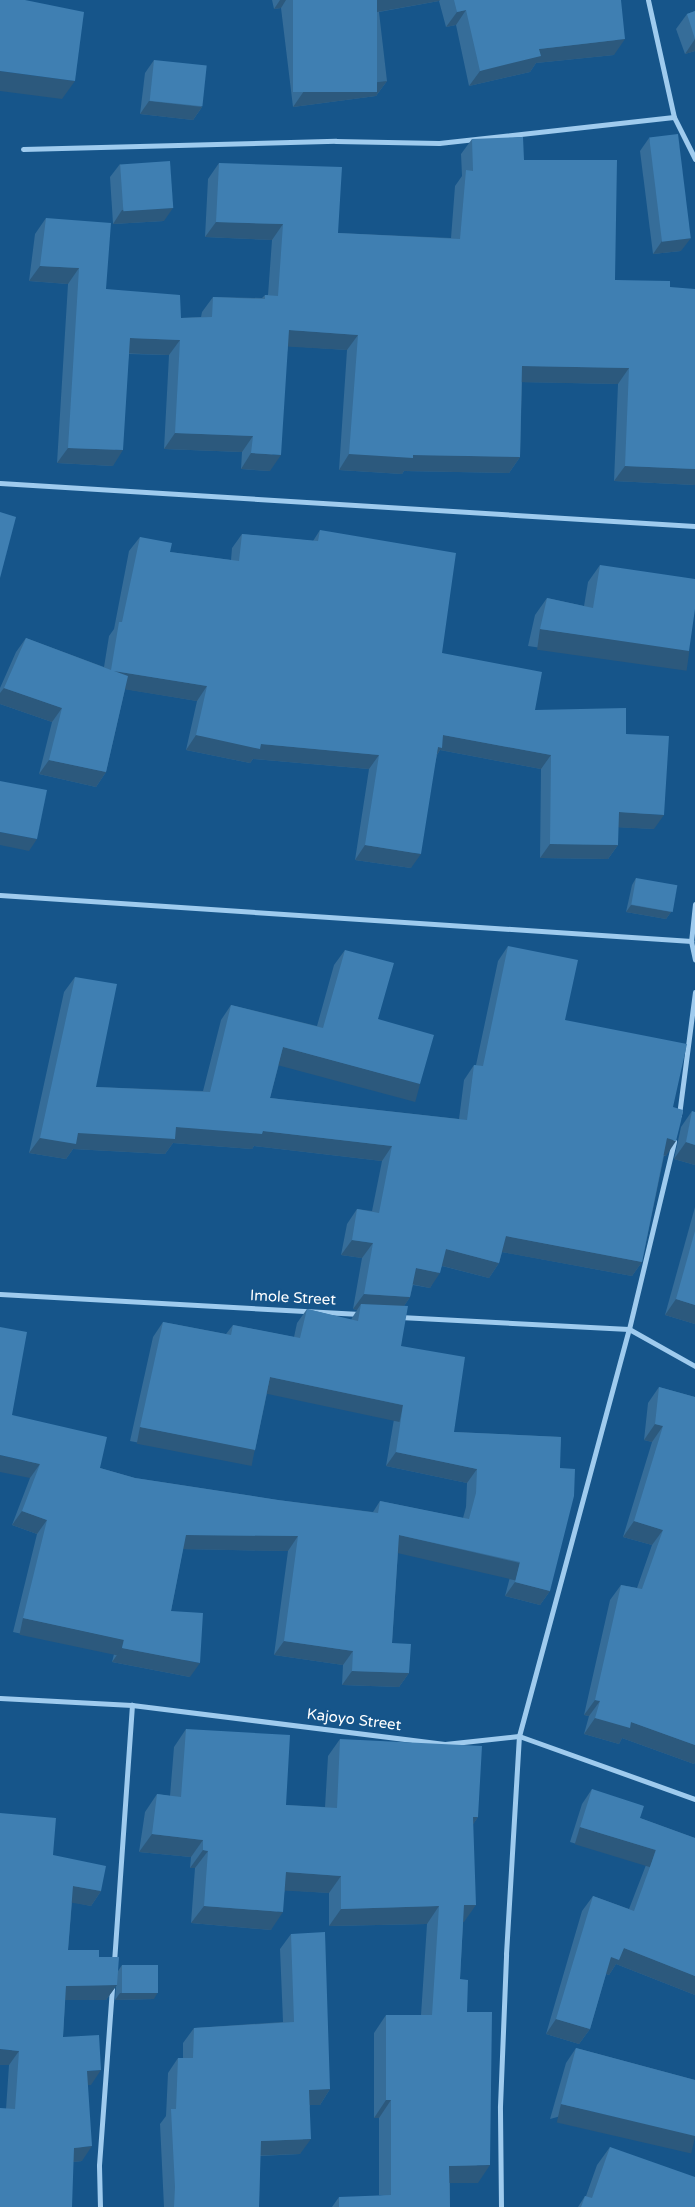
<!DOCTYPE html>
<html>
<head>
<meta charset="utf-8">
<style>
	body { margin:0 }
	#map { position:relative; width:695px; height:2207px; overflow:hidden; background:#16558a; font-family:"Varela Round",sans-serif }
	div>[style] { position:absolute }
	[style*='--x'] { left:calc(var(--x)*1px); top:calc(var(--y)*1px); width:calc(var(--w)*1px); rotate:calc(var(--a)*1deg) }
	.street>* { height:5px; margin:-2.5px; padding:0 2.5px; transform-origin:2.5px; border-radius:2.5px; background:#9fcbee }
	.wall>* { inset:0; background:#366d99 }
	.shaded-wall>* { inset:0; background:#2c597d; transform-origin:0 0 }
	.building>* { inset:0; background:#3f7fb2; transform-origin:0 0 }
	span { translate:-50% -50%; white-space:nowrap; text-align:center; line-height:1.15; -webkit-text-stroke:4px #16558a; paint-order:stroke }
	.street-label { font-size:15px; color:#fff }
</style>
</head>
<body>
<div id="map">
	<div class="street">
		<div style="--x:648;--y:0;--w:120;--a:77.5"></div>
		<div style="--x:674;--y:117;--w:47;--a:63.4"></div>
		<div style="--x:23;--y:149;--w:313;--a:-1.5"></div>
		<div style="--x:336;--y:141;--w:103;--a:1.1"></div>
		<div style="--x:439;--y:143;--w:236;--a:-6.3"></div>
		<div style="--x:0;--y:483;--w:696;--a:3.54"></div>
		<div style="--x:0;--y:895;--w:693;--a:3.81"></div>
		<div style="--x:695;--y:904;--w:37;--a:96"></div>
		<div style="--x:691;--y:941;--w:19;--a:78"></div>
		<div style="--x:679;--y:1115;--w:124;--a:-82.6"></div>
		<div style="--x:0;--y:1294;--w:360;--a:3.2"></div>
		<div style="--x:400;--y:1317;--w:229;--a:3"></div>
		<div style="--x:629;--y:1329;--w:76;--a:29.3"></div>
		<div style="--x:0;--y:1698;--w:132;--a:3"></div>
		<div style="--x:132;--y:1705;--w:315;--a:7.1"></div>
		<div style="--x:445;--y:1744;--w:74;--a:-6.2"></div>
		<div style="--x:519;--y:1736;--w:187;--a:19.7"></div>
		<div style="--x:114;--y:1962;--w:258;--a:-86"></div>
		<div style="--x:100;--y:2207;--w:42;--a:-91.4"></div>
		<div style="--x:99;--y:2165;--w:177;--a:-85.8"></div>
		<div style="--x:501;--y:2207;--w:101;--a:-90.6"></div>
		<div style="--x:500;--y:2106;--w:152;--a:-87.7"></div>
		<div style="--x:506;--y:1954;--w:218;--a:-86.6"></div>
		<div style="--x:519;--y:1736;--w:422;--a:-74.9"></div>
		<div style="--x:629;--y:1329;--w:193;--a:-76.5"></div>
	</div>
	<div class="wall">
		<div style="clip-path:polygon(272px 0,621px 0,614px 55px,536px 63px,530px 72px,469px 86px,456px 25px,446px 27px,439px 1px,379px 12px,387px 81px,376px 96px,293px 107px,281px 8px,274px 9px)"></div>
		<div style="clip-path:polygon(695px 11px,695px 51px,685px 54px,676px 29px,687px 14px)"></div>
		<div style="clip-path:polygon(154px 60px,202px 107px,193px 120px,140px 114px,145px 73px)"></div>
		<div style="clip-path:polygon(649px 138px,681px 251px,653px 254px,640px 151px)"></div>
		<div style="clip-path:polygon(472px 139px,524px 160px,615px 280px,670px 287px,695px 485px,614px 481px,618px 384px,522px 382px,520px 457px,509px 473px,404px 471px,402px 474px,339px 470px,347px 350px,288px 346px,270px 471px,241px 469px,242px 452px,164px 449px,169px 355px,129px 354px,113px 466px,57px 463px,68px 284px,29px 281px,35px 234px,46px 218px,106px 289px,181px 318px,201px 317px,202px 312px,213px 297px,262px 298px,265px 295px,268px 295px,272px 240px,205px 237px,208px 179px,219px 163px,338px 233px,451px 238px,455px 186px,462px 176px,461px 154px)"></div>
		<div style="clip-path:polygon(120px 164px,164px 221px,113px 224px,110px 177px)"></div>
		<div style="clip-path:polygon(320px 530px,442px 653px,535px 710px,626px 734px,654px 829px,618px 827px,618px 845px,608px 859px,540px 858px,541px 769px,440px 750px,437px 755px,411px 868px,355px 860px,369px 769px,253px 759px,250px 763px,186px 750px,197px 701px,125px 689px,106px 772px,96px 787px,39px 774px,52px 722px,0 704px,0 688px,16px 652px,26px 638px,104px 667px,109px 636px,114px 629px,129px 551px,140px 537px,170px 552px,231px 560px,232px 548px,242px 534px,313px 541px)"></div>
		<div style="clip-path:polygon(600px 565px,689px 651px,677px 668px,528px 646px,535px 615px,547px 598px,584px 606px,588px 582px)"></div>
		<div style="clip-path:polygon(636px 878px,671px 912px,666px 919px,626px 912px,632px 885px)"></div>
		<div style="clip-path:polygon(508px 946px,565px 1020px,673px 1107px,666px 1156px,664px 1156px,642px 1262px,632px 1276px,502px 1252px,499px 1263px,489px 1278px,442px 1266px,430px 1288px,413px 1285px,410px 1297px,404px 1306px,401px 1346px,454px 1432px,561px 1437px,550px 1591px,540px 1605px,505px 1596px,510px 1577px,398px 1551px,392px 1643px,409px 1673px,399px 1687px,342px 1685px,343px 1665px,274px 1655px,288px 1551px,183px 1549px,171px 1611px,190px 1677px,112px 1662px,114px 1654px,13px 1632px,37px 1534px,12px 1525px,30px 1478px,12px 1415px,100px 1468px,135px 1478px,278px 1500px,373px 1512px,380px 1501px,463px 1518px,466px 1507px,467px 1483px,386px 1466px,394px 1419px,267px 1393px,255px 1450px,245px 1464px,130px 1441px,153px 1337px,163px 1322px,226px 1334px,233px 1325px,294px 1337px,297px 1323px,307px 1309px,351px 1320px,352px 1318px,357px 1310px,353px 1309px,362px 1258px,341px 1255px,347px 1224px,357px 1209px,372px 1211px,382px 1161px,254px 1146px,252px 1149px,173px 1143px,165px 1154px,73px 1149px,66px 1159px,29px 1153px,64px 992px,75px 977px,96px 1087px,203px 1091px,221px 1020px,231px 1005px,317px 1026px,334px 965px,345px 950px,378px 1019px,410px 1099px,279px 1064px,270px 1098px,459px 1119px,464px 1080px,474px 1065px,476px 1065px,498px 961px)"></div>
		<div style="clip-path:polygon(692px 1111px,695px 1165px,674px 1159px,681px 1127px)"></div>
		<div style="clip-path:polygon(695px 1207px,695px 1324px,665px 1315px)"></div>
		<div style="clip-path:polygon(659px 1387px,695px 1397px,695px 1762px,694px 1764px,622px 1738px,619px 1744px,584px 1734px,589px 1716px,584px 1715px,610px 1600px,621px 1585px,637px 1588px,652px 1545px,623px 1537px,652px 1442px,644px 1440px,648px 1403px)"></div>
		<div style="clip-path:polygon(186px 1729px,286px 1805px,325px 1807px,328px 1756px,340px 1739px,478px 1817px,473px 1824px,464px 1922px,463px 1922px,460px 1979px,467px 2012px,478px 2183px,450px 2183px,450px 2207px,379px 2195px,379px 2118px,374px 2118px,374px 2033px,386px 2015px,421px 2015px,427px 1924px,329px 1926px,329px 1893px,285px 1890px,271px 1930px,191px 1923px,195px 1868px,190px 1868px,191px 1857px,139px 1852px,145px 1812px,157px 1794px,170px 1796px,174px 1747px)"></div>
		<div style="clip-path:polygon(592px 1789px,640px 1818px,695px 1838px,695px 1995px,616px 1964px,609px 1975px,606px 1974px,590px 2029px,579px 2044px,546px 2034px,582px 1911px,593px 1896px,629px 1909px,646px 1865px,570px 1842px,582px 1804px)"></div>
		<div style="clip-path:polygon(53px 1855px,101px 1891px,91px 1906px,72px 1902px,68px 1950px,99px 1957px,118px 1971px,122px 1965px,154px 1999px,115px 2000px,116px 1986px,106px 2000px,65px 2000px,63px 2037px,91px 2085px,88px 2085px,82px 2161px,73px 2162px,6px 2109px,9px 2065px)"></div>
		<div style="clip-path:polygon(291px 1934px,330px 2089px,320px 2105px,310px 2105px,300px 2154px,260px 2156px,259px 2207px,164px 2207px,160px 2124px,166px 2116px,168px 2073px,178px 2058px,183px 2058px,183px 2043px,194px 2028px,283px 2022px,280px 1949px)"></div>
		<div style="clip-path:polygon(576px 2048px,695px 2080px,550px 2119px,566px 2063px)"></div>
		<div style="clip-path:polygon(610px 2147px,695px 2207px,578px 2207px,585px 2196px,586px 2196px,597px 2165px)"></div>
		<div style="clip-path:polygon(339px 2197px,339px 2207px,332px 2207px)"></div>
	</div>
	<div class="shaded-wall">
		<div style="clip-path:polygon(280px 0,286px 0,281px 8px,274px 9px)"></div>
		<div style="clip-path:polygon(376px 0,440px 0,439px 1px,366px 14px)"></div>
		<div style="clip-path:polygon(466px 10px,456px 25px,446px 27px,457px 12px)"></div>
		<div style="clip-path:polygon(625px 39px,614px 55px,536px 63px,530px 72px,469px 86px,480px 71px,539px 49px)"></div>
		<div style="clip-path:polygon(695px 39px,695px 51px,685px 54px)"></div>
		<div style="clip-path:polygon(0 71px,75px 81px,62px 99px,0 91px)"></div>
		<div style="clip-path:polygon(387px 81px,376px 96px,293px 107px,304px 91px)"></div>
		<div style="clip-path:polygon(149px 101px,202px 107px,193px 120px,140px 114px)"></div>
		<div style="clip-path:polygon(173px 208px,164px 221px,113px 224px,122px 210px)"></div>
		<div style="clip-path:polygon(216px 222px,283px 224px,272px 240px,205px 237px)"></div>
		<div style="clip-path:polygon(691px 238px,681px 251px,653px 254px,662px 241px)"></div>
		<div style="clip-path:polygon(40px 266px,79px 268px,68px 284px,29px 281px)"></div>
		<div style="clip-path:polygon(289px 330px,358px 335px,347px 350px,278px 346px)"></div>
		<div style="clip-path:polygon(130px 338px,180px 340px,169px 355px,119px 353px)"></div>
		<div style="clip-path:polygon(522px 366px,629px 368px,618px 384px,511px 382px)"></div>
		<div style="clip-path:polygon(175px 433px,253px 436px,242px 452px,164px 449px)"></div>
		<div style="clip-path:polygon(68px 448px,123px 450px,113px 466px,57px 463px)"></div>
		<div style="clip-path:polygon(251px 453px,281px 455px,270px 471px,241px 469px)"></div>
		<div style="clip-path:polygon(349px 454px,413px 455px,520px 457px,509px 473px,404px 471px,402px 474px,339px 470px)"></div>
		<div style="clip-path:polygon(625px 466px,695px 469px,695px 485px,614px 481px)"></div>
		<div style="left:540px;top:629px;width:151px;height:21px;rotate:8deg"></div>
		<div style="clip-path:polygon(114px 671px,207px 686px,197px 701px,104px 686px)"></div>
		<div style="clip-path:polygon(4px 688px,62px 708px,52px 722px,0 704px,0 693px)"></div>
		<div style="clip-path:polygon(196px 735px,261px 744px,379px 755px,369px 769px,253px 759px,250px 763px,186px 750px)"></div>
		<div style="clip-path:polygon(443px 735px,551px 755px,541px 769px,440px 750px,432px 762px)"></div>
		<div style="clip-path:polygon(49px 760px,106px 772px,96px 787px,39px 774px)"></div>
		<div style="clip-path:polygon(619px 812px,664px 815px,654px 829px,609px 827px)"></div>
		<div style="clip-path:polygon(0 832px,37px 839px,29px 851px,0 845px)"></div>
		<div style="clip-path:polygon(550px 844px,618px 845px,608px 859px,540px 858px)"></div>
		<div style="clip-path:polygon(365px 845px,421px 854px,411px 868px,355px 860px)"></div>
		<div style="clip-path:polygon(631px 905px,671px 912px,666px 919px,626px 912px)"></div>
		<div style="left:283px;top:1047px;width:142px;height:19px;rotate:15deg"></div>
		<div style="clip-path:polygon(176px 1127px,263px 1131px,392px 1146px,382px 1161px,254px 1146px,252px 1149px,173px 1143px,165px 1154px,73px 1149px,66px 1159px,29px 1153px,40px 1138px,78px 1133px)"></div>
		<div style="clip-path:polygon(667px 1138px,676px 1141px,666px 1156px,657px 1153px)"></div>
		<div style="clip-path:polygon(686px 1142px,695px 1145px,695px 1165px,674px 1159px)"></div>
		<div style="clip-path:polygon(506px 1236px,642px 1262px,632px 1276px,496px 1251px)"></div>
		<div style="clip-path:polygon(352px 1240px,373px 1243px,362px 1258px,341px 1255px)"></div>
		<div style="clip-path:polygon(446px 1249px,499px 1263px,489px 1278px,435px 1264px)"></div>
		<div style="clip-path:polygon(416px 1268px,440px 1273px,430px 1288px,406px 1283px)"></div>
		<div style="clip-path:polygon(364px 1294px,410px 1297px,400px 1312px,361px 1304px,357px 1310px,353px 1309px)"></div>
		<div style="clip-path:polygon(676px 1299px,695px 1305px,695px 1324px,665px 1315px)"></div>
		<div style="left:270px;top:1377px;width:136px;height:17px;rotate:12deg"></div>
		<div style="clip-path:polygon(655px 1424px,663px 1426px,652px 1442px,644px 1440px)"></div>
		<div style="left:140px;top:1427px;width:117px;height:17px;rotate:11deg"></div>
		<div style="clip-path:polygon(396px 1452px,477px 1469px,467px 1483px,386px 1466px)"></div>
		<div style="clip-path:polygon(0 1455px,40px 1464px,30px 1478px,0 1472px)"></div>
		<div style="clip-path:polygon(22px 1511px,47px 1520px,37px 1534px,12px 1525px)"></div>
		<div style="clip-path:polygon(634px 1521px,663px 1530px,652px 1545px,623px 1537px)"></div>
		<div style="clip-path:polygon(186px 1535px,298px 1536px,288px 1551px,176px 1549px)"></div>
		<div style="left:399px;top:1535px;width:124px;height:18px;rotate:13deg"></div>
		<div style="clip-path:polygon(515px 1582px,550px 1591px,540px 1605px,505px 1596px)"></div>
		<div style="left:23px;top:1618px;width:103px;height:17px;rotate:12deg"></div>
		<div style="clip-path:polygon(284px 1641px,353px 1651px,343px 1665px,274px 1655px)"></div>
		<div style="clip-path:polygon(122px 1648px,200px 1663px,190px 1677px,112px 1662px)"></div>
		<div style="clip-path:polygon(352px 1671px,409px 1673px,399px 1687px,342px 1685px)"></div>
		<div style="clip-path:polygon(595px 1700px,600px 1701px,589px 1716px,584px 1715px)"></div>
		<div style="clip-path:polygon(595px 1718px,631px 1722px,695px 1745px,695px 1762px,694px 1764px,622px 1738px,619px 1744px,584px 1734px)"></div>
		<div style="clip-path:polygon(473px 1817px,478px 1817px,466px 1835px)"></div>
		<div style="left:580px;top:1827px;width:79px;height:18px;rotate:17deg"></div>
		<div style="clip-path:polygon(152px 1834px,203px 1840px,191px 1857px,139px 1852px)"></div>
		<div style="clip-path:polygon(203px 1850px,208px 1851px,195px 1868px,190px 1868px)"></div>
		<div style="clip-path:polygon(286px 1872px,341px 1876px,329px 1893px,274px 1890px)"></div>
		<div style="clip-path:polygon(73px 1886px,101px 1891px,91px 1906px,62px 1901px)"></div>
		<div style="clip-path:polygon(464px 1905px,476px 1905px,464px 1922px,452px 1923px)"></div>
		<div style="clip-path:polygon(204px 1906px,283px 1912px,271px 1930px,191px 1923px)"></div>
		<div style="clip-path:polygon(439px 1906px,427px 1924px,329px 1926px,341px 1909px)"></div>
		<div style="clip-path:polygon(624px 1948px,695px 1976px,695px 1995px,616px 1964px,609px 1975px,601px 1972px,611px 1957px)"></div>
		<div style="clip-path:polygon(117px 1985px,106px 2000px,56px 2000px,66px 1986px)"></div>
		<div style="clip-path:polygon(158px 1992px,154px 1999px,115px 2000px,120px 1993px)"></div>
		<div style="clip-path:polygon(556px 2019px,590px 2029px,579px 2044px,546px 2034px)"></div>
		<div style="clip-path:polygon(0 2049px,19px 2051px,9px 2065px,0 2065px)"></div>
		<div style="clip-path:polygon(101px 2070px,91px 2085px,76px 2085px,87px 2071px)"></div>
		<div style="clip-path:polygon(330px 2089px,320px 2105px,298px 2105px,309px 2090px)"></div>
		<div style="clip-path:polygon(386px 2100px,391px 2100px,379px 2118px,374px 2118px)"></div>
		<div style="left:561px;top:2104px;width:138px;height:19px;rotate:13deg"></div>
		<div style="clip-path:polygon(311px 2139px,300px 2154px,250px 2156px,261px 2141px)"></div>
		<div style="clip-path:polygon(92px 2146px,82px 2161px,63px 2163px,74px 2148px)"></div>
		<div style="clip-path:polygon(490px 2165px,478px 2183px,437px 2183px,449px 2166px)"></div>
	</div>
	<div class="building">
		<div style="clip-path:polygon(0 0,25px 0,84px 12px,75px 81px,0 71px)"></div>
		<div style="left:293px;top:0;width:84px;height:92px"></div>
		<div style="clip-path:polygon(454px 0,621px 0,625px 39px,539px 49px,541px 56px,480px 71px,466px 10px,457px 12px)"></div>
		<div style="clip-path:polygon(695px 11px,695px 39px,687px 14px)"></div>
		<div style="left:154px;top:60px;width:53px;height:41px;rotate:6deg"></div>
		<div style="left:678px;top:134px;width:105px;height:29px;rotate:83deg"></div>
		<div style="clip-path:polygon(523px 137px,524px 160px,617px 160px,615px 280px,670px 281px,670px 287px,695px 289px,695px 469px,625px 466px,629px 368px,522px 366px,520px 457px,413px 455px,413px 458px,349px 454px,358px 335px,289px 330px,281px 455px,251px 453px,253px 436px,175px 433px,180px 340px,130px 338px,123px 450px,68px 448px,79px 268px,40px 266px,46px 218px,111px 223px,106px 289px,180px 295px,181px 318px,212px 317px,213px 297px,265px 299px,265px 295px,278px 296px,283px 224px,216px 222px,219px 163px,342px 167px,338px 233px,460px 239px,466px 170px,473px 171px,472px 139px)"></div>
		<div style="left:170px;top:161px;width:47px;height:50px;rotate:86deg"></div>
		<div style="clip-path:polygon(0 512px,16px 517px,0 578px)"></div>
		<div style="clip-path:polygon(320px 530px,456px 553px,442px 653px,542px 672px,535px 710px,626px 708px,626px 734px,669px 736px,664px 815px,619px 812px,618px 845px,550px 844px,551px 755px,443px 735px,442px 748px,438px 747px,421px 854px,365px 845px,379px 755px,261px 744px,260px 749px,196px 735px,207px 686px,114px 671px,128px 676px,106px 772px,49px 760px,62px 708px,4px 688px,26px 638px,111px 670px,119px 622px,122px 622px,140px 537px,172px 543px,170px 552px,239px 561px,242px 534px,318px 541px)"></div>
		<div style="clip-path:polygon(600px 565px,695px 579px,695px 609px,689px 651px,540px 629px,547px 598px,593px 608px)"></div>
		<div style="clip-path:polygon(0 781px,47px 790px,37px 839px,0 832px)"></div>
		<div style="left:636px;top:878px;width:42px;height:27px;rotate:10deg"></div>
		<div style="clip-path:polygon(508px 946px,578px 960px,565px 1020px,687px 1044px,673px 1107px,683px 1110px,681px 1121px,676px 1141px,667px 1138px,642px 1262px,506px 1236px,499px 1263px,446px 1249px,440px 1273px,416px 1268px,410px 1297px,364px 1294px,373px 1243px,352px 1240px,357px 1209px,379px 1213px,392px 1146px,263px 1131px,262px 1134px,176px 1127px,175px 1139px,78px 1133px,76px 1144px,40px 1138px,75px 977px,117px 984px,96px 1087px,210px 1092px,231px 1005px,323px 1028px,345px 950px,394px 963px,378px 1019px,434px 1035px,420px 1084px,283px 1047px,270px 1098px,467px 1120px,474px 1065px,483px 1066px)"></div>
		<div style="clip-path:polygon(692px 1111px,695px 1112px,695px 1145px,686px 1142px)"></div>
		<div style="clip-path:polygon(695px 1231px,695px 1305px,676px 1299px)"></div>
		<div style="clip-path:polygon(361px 1304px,408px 1306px,401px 1346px,465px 1357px,454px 1432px,561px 1437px,560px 1468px,575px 1469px,574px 1496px,550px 1591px,515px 1582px,520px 1562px,399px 1535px,392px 1643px,411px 1644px,409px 1673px,352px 1671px,353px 1651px,284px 1641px,298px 1536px,186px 1535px,171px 1611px,203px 1613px,200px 1663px,122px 1648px,124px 1640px,23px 1618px,47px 1520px,22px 1511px,40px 1464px,0 1455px,0 1327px,27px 1332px,12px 1415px,107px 1437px,100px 1468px,135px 1478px,278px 1500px,378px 1513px,380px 1501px,469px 1519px,476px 1493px,477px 1469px,396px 1452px,403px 1405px,270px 1377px,255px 1450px,140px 1427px,163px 1322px,231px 1335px,233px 1325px,300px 1338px,307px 1309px,358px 1321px)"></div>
		<div style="clip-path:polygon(659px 1387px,695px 1397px,695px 1745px,631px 1722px,630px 1728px,595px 1718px,600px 1701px,595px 1700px,621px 1585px,642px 1589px,663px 1530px,634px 1521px,663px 1426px,655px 1424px)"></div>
		<div style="clip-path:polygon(186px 1729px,290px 1735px,286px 1805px,337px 1808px,340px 1739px,482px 1746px,478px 1817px,473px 1817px,476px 1905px,464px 1905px,460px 1979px,468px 1980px,467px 2012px,492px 2012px,490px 2165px,449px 2166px,450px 2207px,339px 2207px,339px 2197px,391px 2195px,391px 2100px,386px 2100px,386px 2015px,432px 2015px,439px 1906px,341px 1909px,341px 1876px,286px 1872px,283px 1912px,204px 1906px,208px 1851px,203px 1850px,203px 1840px,152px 1834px,157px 1794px,181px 1797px)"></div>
		<div style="clip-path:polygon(592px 1789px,644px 1806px,640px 1818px,695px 1838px,695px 1976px,624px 1948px,619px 1960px,611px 1957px,590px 2029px,556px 2019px,593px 1896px,634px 1911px,656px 1850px,580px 1827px)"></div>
		<div style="clip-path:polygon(0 1813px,56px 1818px,53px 1855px,106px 1866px,101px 1891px,73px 1886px,68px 1950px,99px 1950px,99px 1957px,119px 1957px,117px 1985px,66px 1986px,63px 2037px,99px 2035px,101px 2070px,87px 2071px,92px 2146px,74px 2148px,72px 2207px,0 2207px,0 2108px,15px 2109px,19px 2051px,0 2049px)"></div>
		<div style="clip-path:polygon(325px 1932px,330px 2089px,309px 2090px,311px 2139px,261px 2141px,259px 2207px,174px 2207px,175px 2187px,171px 2109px,176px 2109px,178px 2058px,193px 2058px,194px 2028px,294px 2022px,291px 1934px)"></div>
		<div style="left:122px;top:1965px;width:36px;height:28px"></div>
		<div style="clip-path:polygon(576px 2048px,695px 2080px,695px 2136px,561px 2104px)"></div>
		<div style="clip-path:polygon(610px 2147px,695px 2177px,695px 2207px,581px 2207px,585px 2196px,592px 2198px)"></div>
	</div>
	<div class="street-label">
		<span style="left:293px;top:1298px;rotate:3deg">Imole Street</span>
		<span style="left:354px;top:1720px;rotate:7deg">Kajoyo Street</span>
	</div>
</div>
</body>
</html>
